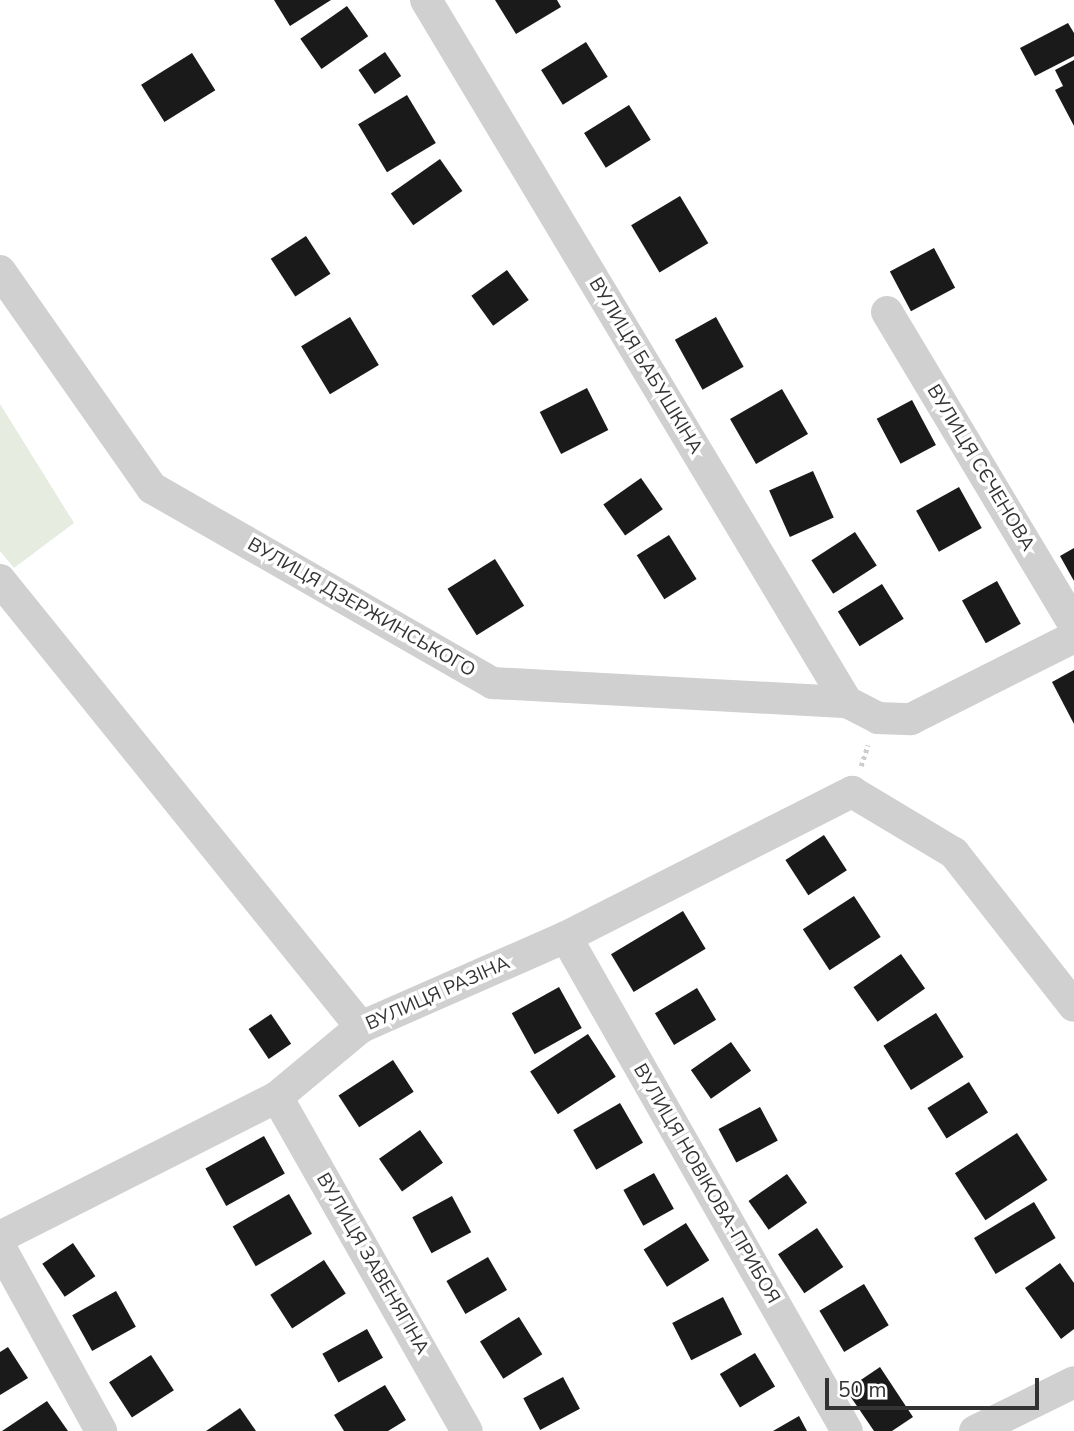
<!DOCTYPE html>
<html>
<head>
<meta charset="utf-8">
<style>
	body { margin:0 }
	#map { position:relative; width:1074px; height:1431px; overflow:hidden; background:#fff; font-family:"Nunito Sans",sans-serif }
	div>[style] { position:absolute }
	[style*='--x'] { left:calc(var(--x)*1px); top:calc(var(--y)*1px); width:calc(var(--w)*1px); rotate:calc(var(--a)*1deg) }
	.green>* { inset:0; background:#e6ecdf }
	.building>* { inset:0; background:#1a1a1a; transform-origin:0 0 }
	.path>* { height:4.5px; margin-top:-2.25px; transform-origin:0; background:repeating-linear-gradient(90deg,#cdcdcd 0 3.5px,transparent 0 7px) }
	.minor>* { height:32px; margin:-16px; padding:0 16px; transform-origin:16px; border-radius:16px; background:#d0d0d0 }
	span { translate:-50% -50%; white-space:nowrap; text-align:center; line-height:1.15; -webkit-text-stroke:7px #fff; paint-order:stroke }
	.street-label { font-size:19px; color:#333 }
	.scale { position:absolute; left:825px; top:1378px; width:214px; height:32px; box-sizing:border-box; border:4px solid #333; border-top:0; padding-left:9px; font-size:21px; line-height:24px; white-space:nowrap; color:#333; -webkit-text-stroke:5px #fff; paint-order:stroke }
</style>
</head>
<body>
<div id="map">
	<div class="green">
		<div style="clip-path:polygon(0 404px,74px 523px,14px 568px,0 551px)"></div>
	</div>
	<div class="building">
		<div style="clip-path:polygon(274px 0,331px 0,290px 26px)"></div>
		<div style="clip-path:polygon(495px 0,557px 0,561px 7px,516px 34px)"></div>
		<div style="left:347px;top:6px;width:37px;height:57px;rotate:55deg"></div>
		<div style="clip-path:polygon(1068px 23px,1074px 33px,1074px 56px,1035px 76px,1020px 48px)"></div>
		<div style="left:586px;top:42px;width:41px;height:53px;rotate:58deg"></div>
		<div style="left:385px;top:52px;width:29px;height:32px;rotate:56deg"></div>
		<div style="left:192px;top:53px;width:44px;height:60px;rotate:58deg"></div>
		<div style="clip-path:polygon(1074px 60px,1074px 126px,1055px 90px,1063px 86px,1055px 70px)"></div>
		<div style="left:407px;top:95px;width:56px;height:57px;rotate:59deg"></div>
		<div style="left:629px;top:105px;width:41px;height:53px;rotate:58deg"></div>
		<div style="left:440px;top:159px;width:39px;height:60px;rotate:55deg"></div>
		<div style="left:680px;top:196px;width:55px;height:57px;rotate:59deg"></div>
		<div style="left:306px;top:236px;width:45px;height:42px;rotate:57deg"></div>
		<div style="left:934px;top:248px;width:45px;height:50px;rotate:62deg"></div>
		<div style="left:507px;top:270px;width:37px;height:44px;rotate:54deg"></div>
		<div style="left:350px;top:317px;width:56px;height:57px;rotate:59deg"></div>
		<div style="left:716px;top:317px;width:57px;height:47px;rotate:61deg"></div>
		<div style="left:587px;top:388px;width:47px;height:53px;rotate:63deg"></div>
		<div style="left:782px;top:389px;width:52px;height:60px;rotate:60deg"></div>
		<div style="left:912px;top:400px;width:51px;height:40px;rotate:62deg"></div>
		<div style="left:813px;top:471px;width:51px;height:48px;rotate:66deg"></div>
		<div style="left:641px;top:478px;width:38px;height:46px;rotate:55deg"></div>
		<div style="left:959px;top:487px;width:47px;height:49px;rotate:61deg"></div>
		<div style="left:855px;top:532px;width:40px;height:52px;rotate:57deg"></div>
		<div style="left:669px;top:535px;width:52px;height:38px;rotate:58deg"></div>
		<div style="clip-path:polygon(1074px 548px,1074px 581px,1060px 556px)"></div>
		<div style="left:495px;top:559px;width:55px;height:56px;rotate:58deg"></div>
		<div style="left:997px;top:581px;width:49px;height:40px;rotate:61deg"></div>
		<div style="left:882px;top:584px;width:41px;height:52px;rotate:58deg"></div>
		<div style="clip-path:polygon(1074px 670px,1074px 724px,1052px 682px)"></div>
		<div style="left:824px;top:835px;width:42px;height:46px;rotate:57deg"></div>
		<div style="left:854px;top:896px;width:49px;height:61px;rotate:57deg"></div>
		<div style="left:683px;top:911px;width:44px;height:84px;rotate:59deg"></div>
		<div style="left:901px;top:954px;width:42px;height:58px;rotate:55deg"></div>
		<div style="left:559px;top:987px;width:47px;height:54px;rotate:61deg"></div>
		<div style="left:697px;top:988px;width:37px;height:49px;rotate:59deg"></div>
		<div style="left:936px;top:1013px;width:52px;height:62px;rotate:58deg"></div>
		<div style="left:271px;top:1014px;width:36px;height:27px;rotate:56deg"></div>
		<div style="left:588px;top:1034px;width:51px;height:69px;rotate:57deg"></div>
		<div style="left:731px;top:1042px;width:35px;height:49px;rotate:55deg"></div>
		<div style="left:393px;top:1060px;width:38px;height:65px;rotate:57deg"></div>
		<div style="left:969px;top:1082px;width:36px;height:49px;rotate:58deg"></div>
		<div style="left:620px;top:1103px;width:46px;height:54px;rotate:60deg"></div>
		<div style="left:760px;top:1107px;width:38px;height:47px;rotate:62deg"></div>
		<div style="left:420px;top:1130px;width:40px;height:50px;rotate:55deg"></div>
		<div style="left:1017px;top:1133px;width:56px;height:74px;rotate:57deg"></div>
		<div style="left:264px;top:1136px;width:43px;height:67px;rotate:61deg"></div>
		<div style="left:654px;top:1173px;width:41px;height:35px;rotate:61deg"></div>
		<div style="left:787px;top:1174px;width:35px;height:47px;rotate:55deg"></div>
		<div style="left:289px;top:1194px;width:46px;height:65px;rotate:60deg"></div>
		<div style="left:452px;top:1196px;width:41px;height:45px;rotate:62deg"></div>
		<div style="left:1034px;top:1202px;width:42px;height:70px;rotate:59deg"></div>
		<div style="left:686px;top:1223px;width:44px;height:50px;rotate:58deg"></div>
		<div style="left:817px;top:1228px;width:47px;height:47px;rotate:56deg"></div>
		<div style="left:73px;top:1243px;width:40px;height:37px;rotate:56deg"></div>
		<div style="left:488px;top:1257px;width:38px;height:48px;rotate:60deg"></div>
		<div style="left:324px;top:1260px;width:40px;height:64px;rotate:57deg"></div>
		<div style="clip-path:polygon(1060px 1263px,1074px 1283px,1074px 1329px,1061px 1339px,1025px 1288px)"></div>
		<div style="left:864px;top:1284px;width:48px;height:52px;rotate:59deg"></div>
		<div style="left:116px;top:1291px;width:41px;height:50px;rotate:61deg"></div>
		<div style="left:723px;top:1297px;width:42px;height:57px;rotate:63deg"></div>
		<div style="left:519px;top:1317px;width:44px;height:46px;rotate:58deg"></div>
		<div style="left:367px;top:1329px;width:33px;height:51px;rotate:61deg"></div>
		<div style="clip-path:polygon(8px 1347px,28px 1378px,0 1395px,0 1352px)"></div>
		<div style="left:755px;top:1353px;width:39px;height:41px;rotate:59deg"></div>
		<div style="left:151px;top:1355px;width:42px;height:50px;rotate:57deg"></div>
		<div style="clip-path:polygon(880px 1367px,913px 1417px,892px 1431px,874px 1431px,846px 1390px)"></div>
		<div style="left:563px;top:1377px;width:36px;height:45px;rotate:62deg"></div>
		<div style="clip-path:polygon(385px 1385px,406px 1420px,388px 1431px,344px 1431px,334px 1415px)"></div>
		<div style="clip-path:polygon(47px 1401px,68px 1431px,2px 1431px)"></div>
		<div style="clip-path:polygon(240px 1408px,256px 1431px,206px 1431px)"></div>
		<div style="clip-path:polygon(799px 1416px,807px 1431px,773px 1431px)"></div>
	</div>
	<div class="path">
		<div style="--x:861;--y:766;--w:22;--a:-72"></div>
	</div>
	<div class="minor">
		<div style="--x:426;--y:0;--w:819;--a:59.05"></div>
		<div style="--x:847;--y:702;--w:35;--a:27"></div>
		<div style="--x:878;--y:718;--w:33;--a:2"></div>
		<div style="--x:911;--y:719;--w:182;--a:-26.7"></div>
		<div style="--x:0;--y:271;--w:265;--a:55"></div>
		<div style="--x:152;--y:488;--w:393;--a:29.8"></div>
		<div style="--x:493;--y:683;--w:355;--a:3.1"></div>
		<div style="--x:887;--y:312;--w:364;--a:59.1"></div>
		<div style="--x:0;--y:580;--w:575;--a:51.08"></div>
		<div style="--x:566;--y:937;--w:568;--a:60.37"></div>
		<div style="--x:277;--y:1097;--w:384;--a:60.4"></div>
		<div style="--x:0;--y:1237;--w:310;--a:-26.8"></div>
		<div style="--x:277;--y:1097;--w:109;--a:-39.8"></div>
		<div style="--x:361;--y:1027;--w:224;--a:-23.7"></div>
		<div style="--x:566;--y:937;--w:321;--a:-26.9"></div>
		<div style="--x:852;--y:792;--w:119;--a:30.9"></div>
		<div style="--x:954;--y:853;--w:194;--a:51.9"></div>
		<div style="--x:0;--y:1247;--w:210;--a:61.2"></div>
		<div style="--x:975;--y:1431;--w:110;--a:-26.3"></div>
	</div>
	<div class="street-label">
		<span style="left:645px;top:366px;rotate:59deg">ВУЛИЦЯ БАБУШКІНА</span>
		<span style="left:980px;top:468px;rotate:59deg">ВУЛИЦЯ СЄЧЕНОВА</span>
		<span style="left:361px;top:608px;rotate:30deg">ВУЛИЦЯ ДЗЕРЖИНСЬКОГО</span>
		<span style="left:438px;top:994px;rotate:-24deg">ВУЛИЦЯ РАЗІНА</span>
		<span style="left:706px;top:1184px;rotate:60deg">ВУЛИЦЯ НОВІКОВА-ПРИБОЯ</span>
		<span style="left:372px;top:1264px;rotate:60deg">ВУЛИЦЯ ЗАВЕНЯГІНА</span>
	</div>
	<div class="scale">50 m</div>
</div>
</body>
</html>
